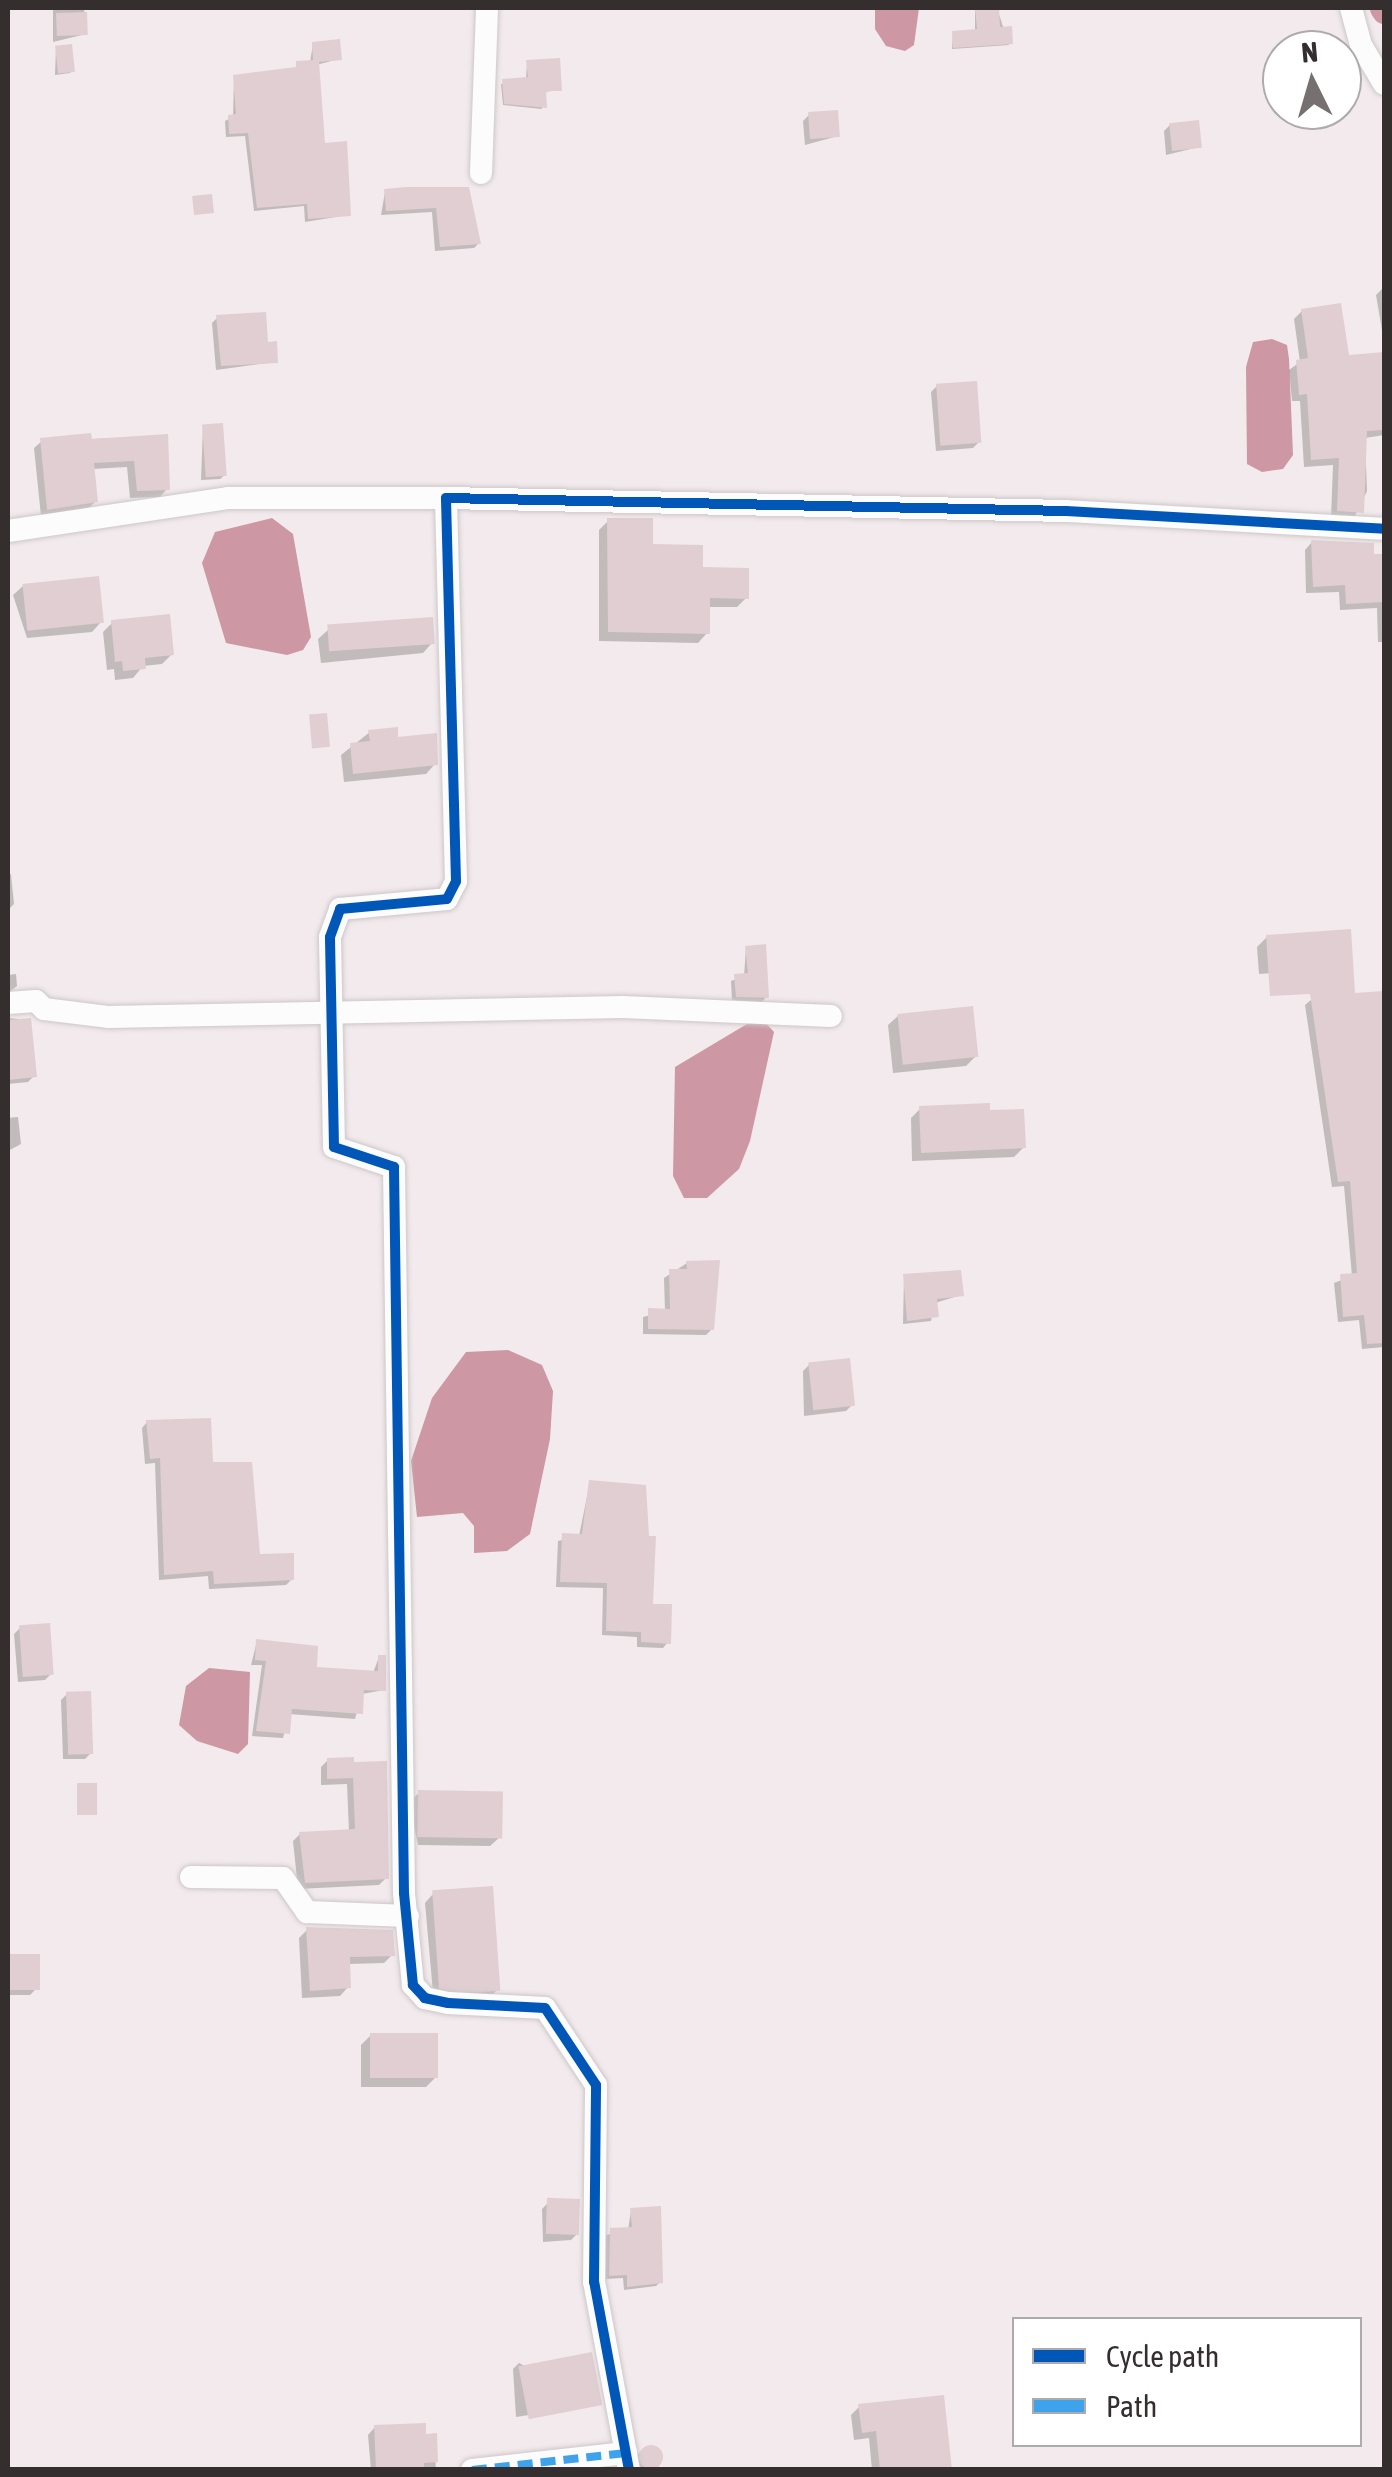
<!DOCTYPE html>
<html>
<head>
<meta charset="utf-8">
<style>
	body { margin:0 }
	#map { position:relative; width:1392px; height:2477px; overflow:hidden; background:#f2eaec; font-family:"Asap Condensed",sans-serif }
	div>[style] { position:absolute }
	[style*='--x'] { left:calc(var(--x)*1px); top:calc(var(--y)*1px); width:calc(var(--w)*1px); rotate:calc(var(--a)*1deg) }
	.water>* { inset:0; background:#cd97a4 }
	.shadow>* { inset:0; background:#0003 }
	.canal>* { height:25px; margin:-12.5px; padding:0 12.5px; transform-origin:12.5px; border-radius:12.5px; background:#cd97a4 }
	.building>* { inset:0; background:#e0ced2; transform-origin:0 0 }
	.round { border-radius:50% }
	.roads { filter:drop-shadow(0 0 2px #cdc7c8) drop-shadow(0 0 2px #cdc7c8) }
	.minor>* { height:22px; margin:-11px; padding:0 11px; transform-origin:11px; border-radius:11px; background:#fdfcfc }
	.quiet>* { height:8px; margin-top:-4px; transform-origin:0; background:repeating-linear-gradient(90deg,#3ea3eb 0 15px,transparent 0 23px) }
	.cycleway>* { height:10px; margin:-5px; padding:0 5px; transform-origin:5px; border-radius:5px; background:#0057b8 }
	span { translate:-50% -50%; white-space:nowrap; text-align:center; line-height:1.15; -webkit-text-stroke:9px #fff; paint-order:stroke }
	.frame { position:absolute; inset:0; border:10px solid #342e2f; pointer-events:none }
	.legend { position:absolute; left:1012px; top:2317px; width:350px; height:130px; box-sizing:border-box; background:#fff; border:2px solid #aeabac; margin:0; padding:12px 18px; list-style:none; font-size:30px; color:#342e2f }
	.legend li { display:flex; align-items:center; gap:20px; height:50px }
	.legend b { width:50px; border:2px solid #aeabac }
	.north { position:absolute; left:1262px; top:30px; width:100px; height:100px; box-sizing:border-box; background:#fff; border:2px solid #aeabac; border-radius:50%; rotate:355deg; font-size:28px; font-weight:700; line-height:40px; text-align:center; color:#342e2f }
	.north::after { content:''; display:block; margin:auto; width:35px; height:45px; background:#767071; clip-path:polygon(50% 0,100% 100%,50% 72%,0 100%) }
</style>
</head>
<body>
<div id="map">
	<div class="water">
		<div style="clip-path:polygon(919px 8px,914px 45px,905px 51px,886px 46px,875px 29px,875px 8px)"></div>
		<div style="clip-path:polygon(1272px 339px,1287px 345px,1289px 359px,1293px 455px,1283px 469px,1262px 472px,1247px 464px,1246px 367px,1253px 342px)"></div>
		<div style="clip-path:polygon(272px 518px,293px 534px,311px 637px,303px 650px,287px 655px,226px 643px,202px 563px,215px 532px)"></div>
		<div style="clip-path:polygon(752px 1021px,764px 1021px,774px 1032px,750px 1141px,739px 1169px,707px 1198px,684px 1198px,673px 1176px,675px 1067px)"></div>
		<div style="clip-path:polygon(508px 1350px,542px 1365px,553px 1391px,550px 1439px,530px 1534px,507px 1551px,474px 1553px,474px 1526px,463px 1513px,417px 1517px,411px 1461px,432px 1398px,466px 1352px)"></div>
		<div style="clip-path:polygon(209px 1668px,250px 1672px,248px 1744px,238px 1754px,197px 1741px,179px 1725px,186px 1686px)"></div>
	</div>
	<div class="shadow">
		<div style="clip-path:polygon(53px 8px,84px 8px,86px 34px,53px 42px)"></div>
		<div style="clip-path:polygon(975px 8px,997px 8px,1009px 45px,952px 49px,953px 34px,975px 32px)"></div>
		<div style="clip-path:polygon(1343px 43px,1350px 61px,1342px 67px,1342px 50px,1322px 50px)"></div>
		<div style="clip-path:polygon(313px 44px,339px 59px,316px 65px,323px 145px,348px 215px,305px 222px,304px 206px,254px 211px,245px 136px,226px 137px,225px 121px,233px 117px,234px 77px,293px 70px,310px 62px)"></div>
		<div style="clip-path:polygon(56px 48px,72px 71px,70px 73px,55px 75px)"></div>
		<div style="clip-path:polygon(527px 63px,560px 90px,543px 92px,542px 109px,503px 105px,501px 84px,526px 79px)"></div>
		<div style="clip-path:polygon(809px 115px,838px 136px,805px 145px,803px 121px)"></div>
		<div style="clip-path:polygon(1170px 125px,1199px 147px,1166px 155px,1164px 131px)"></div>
		<div style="clip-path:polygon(467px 189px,479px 243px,474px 248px,435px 251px,432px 212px,381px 215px,385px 192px)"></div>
		<div style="clip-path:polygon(1382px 289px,1384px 289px,1384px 342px,1376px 295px)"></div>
		<div style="clip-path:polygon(1302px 311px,1347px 358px,1373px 405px,1384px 404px,1384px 435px,1365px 438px,1367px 491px,1353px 520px,1331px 518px,1333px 465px,1304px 467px,1300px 401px,1292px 401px,1289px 370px,1300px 362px,1294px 319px)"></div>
		<div style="clip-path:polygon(218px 317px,275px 362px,216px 370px,212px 323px)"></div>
		<div style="clip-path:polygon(937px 386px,979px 442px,973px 448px,936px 451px,931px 392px)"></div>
		<div style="clip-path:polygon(203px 427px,225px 475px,220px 479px,201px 480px)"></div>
		<div style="clip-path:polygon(166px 436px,167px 489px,160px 497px,130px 498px,127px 467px,92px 469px,96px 501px,88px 509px,41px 516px,34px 448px,42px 441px)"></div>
		<div style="clip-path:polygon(608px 521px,700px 569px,746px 598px,737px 607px,708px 607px,707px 633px,698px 643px,599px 641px,599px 530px)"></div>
		<div style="clip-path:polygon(1312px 542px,1384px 556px,1384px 642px,1378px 642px,1377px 608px,1340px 610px,1339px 592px,1306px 593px,1305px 550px)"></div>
		<div style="clip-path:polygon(97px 579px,101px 622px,92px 632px,27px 638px,13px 595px,23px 586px)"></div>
		<div style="clip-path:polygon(113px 622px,172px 654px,162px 664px,143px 666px,133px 678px,115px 680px,114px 669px,107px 670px,103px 632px)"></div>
		<div style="clip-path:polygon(328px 630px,432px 643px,423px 653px,321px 663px,318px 639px)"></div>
		<div style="clip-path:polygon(370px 732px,396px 740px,435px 764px,426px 774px,344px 782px,341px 755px)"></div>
		<div style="clip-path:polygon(11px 874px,14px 904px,8px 910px,8px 875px)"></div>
		<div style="clip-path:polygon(1267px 937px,1341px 967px,1259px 974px,1257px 947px)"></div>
		<div style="clip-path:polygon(746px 948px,766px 997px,762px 1002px,732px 1000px,731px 981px,744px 976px)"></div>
		<div style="clip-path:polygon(16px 974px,17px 986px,8px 993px,8px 975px)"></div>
		<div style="clip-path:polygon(1384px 993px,1384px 1347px,1362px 1349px,1359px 1320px,1338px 1322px,1334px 1283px,1352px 1276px,1344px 1186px,1332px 1187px,1305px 1005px,1312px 999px)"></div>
		<div style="clip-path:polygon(898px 1016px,975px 1057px,966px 1066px,893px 1073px,888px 1025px)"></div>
		<div style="clip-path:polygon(8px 1018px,28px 1020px,34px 1076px,28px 1082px,8px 1084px)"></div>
		<div style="clip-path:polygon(920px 1109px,1024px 1147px,1014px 1157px,912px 1161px,911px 1118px)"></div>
		<div style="clip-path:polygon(18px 1117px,21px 1144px,8px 1151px,8px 1118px)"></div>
		<div style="clip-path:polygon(687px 1263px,712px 1329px,706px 1335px,643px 1334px,643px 1317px,665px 1311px,664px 1278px)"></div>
		<div style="clip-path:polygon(904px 1277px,961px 1295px,935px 1303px,931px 1321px,903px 1324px)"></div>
		<div style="clip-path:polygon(809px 1365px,852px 1405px,846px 1411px,804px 1416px,803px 1371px)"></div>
		<div style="clip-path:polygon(147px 1422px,211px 1465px,258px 1557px,292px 1579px,286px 1585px,209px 1589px,208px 1576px,159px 1580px,155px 1463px,145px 1464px,142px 1428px)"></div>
		<div style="clip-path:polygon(590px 1482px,668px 1642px,663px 1648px,637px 1647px,637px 1637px,602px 1635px,603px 1588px,556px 1587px,558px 1541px,579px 1536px)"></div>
		<div style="clip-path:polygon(20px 1628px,51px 1674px,45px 1680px,18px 1682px,14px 1634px)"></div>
		<div style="clip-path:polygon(257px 1641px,314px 1669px,373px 1673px,379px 1657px,384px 1690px,362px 1694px,355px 1719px,289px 1714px,283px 1738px,252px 1736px,262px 1665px,251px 1665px)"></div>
		<div style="clip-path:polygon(67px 1694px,91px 1753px,85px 1759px,63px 1759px,61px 1700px)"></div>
		<div style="clip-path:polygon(328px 1760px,351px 1760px,386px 1878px,379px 1885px,298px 1889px,293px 1841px,300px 1834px,349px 1832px,347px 1784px,321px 1785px,321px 1767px)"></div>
		<div style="clip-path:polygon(419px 1793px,500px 1837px,490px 1846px,418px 1845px,409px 1802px)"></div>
		<div style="clip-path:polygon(433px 1894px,497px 1990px,489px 1998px,433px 1993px,425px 1903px)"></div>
		<div style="clip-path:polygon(307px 1930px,392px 1955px,384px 1963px,348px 1964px,348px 1987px,340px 1996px,302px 1998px,299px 1938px)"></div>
		<div style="clip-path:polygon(11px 1956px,36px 1989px,30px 1995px,8px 1995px)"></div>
		<div style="clip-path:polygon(371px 2035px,435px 2078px,426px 2087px,361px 2087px,361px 2045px)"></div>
		<div style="clip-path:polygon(548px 2203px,577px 2234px,571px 2240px,543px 2242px,542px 2209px)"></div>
		<div style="clip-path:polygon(631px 2211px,660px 2282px,656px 2286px,624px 2290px,623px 2278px,606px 2279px,606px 2235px,628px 2230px)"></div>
		<div style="clip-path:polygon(519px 2363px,599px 2404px,516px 2417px,513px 2369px)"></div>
		<div style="clip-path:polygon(859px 2407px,949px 2470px,872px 2470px,869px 2438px,854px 2440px,851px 2415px)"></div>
		<div style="clip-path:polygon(375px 2427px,434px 2436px,436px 2470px,371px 2470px,368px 2435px)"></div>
		<div style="clip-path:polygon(656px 2447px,659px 2470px,634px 2470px,635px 2455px)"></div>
	</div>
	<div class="canal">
		<div style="--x:1382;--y:8;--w:4;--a:56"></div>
	</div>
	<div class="building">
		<div style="clip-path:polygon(975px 8px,999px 8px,1000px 27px,1012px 26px,1013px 44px,953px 48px,952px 31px,977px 29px)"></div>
		<div style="left:87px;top:12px;width:23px;height:31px;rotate:88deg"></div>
		<div style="clip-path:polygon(340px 39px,342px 60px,319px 62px,325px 143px,347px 141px,351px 216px,308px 219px,307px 204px,257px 208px,248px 133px,229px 134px,228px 115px,236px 114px,233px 75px,296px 67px,296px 61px,313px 60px,312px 42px)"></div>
		<div style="left:72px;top:44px;width:28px;height:17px;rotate:84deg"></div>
		<div style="clip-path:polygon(560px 58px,562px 91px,546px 91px,547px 108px,504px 104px,502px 79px,528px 77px,526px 60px)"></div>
		<div style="left:838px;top:110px;width:27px;height:30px;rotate:86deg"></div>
		<div style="left:1199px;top:120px;width:28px;height:30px;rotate:84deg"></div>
		<div style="clip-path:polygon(406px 187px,469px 187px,481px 244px,440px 247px,436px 208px,386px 211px,384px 189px)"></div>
		<div style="left:212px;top:194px;width:19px;height:20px;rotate:84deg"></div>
		<div style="clip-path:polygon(1341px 303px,1349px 355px,1384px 352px,1384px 430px,1367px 431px,1364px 513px,1337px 511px,1339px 458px,1311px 460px,1307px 394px,1299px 395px,1296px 360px,1308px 358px,1301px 309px)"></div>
		<div style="clip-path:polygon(266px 312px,268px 342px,277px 341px,278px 363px,221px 366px,216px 315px)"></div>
		<div style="left:977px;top:381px;width:62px;height:41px;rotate:86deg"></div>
		<div style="left:223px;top:423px;width:53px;height:21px;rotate:86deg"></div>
		<div style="clip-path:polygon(91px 433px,92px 439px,168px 434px,170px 490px,137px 491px,134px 461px,94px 463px,98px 502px,47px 510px,40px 438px)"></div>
		<div style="clip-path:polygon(607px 518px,653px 518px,653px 544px,703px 545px,703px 567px,749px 568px,749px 599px,710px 598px,710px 634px,608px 632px)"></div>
		<div style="clip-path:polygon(1311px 540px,1374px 543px,1374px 554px,1384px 554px,1384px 602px,1346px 604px,1345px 585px,1313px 587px)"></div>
		<div style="left:99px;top:576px;width:47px;height:77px;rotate:84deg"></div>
		<div style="clip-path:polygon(170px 614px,174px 655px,145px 658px,146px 669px,123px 671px,122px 661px,115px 662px,111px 620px)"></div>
		<div style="left:433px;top:617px;width:27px;height:106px;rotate:86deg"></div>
		<div style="left:327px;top:713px;width:34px;height:18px;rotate:85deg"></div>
		<div style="clip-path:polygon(398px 727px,398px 737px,437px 733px,438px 765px,353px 774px,350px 743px,370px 741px,368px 730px)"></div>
		<div style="clip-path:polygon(1351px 929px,1355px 993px,1384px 991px,1384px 1343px,1367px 1344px,1364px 1315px,1343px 1317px,1340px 1274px,1357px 1273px,1350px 1181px,1338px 1182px,1310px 994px,1270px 996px,1266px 935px)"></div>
		<div style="clip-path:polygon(766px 944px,769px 998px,736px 997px,734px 974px,748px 973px,745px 946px)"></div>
		<div style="left:973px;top:1006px;width:51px;height:76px;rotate:84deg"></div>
		<div style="clip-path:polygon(31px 1018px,37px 1077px,8px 1080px,8px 1020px)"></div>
		<div style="clip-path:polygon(990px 1103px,990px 1110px,1024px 1109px,1026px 1148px,921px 1153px,919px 1106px)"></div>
		<div style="clip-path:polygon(720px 1260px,714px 1330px,648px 1329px,648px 1308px,670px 1309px,669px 1269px,687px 1269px,686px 1261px)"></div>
		<div style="clip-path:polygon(961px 1270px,964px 1296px,937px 1299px,939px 1317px,907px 1321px,903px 1274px)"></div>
		<div style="left:850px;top:1358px;width:48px;height:42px;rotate:84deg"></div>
		<div style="clip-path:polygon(211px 1418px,213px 1462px,252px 1462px,260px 1554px,294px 1553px,294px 1580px,214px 1584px,213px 1571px,164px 1575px,160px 1458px,150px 1459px,146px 1420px)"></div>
		<div style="clip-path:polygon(589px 1480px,646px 1485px,649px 1536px,656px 1536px,653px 1604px,672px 1604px,671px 1644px,641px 1642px,641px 1632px,606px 1631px,607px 1583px,560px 1582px,562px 1533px,582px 1534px)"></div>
		<div style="left:50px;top:1623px;width:52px;height:31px;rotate:86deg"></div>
		<div style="clip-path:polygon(256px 1639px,318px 1646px,317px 1667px,378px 1671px,378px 1655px,386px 1655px,386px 1691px,364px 1690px,363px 1714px,292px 1709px,290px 1734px,256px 1731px,266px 1661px,255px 1660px)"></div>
		<div style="left:91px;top:1691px;width:63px;height:25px;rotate:88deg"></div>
		<div style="clip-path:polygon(354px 1757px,354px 1762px,387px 1761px,389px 1879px,305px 1883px,299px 1832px,355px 1829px,353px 1778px,327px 1779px,327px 1758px)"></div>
		<div style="left:77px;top:1783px;width:20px;height:32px"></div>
		<div style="left:418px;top:1790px;width:85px;height:47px;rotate:1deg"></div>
		<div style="left:493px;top:1886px;width:105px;height:61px;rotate:86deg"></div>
		<div style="clip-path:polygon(306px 1927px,393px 1930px,395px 1956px,350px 1957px,351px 1988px,310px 1991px)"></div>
		<div style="left:10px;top:1954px;width:30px;height:36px"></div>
		<div style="left:370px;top:2033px;width:68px;height:45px"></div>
		<div style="left:580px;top:2199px;width:36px;height:33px;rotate:92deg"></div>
		<div style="clip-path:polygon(661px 2206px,663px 2283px,627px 2287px,627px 2275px,609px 2276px,610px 2228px,632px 2227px,630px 2208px)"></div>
		<div style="left:592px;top:2352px;width:54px;height:75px;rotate:79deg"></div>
		<div style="clip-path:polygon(944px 2395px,952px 2470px,880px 2470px,876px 2431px,862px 2433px,858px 2404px)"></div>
		<div style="clip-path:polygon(426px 2423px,426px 2434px,437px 2433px,438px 2462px,424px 2463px,424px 2470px,376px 2470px,374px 2425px)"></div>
		<div class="round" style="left:639px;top:2445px;width:24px;height:24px"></div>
	</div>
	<div class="roads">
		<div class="minor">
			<div style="--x:1351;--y:8;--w:38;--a:75"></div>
			<div style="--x:1361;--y:45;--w:45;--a:59.5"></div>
			<div style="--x:481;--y:173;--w:165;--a:-87.9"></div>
			<div style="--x:8;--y:531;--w:222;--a:-8.5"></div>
			<div style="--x:228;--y:498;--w:218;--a:0"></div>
			<div style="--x:8;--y:1003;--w:28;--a:-4"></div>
			<div style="--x:36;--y:1001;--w:11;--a:45"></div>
			<div style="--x:44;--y:1009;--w:64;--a:7.1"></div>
			<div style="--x:108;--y:1017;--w:515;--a:-1.11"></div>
			<div style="--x:623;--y:1007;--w:208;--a:2.5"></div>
			<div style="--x:191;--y:1877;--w:92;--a:0.6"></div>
			<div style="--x:283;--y:1878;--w:42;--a:54.8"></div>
			<div style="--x:307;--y:1912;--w:101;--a:2.3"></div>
			<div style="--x:472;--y:2470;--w:155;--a:-6.3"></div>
			<div style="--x:629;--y:2470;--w:191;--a:-100.5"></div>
			<div style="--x:594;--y:2282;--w:197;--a:-89.4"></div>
			<div style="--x:596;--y:2085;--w:92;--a:-123.5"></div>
			<div style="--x:545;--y:2008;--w:97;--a:-177"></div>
			<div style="--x:448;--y:2003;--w:24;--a:-168"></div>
			<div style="--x:425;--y:1998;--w:18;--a:-133"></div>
			<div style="--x:413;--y:1985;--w:92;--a:-95.6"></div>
			<div style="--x:404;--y:1893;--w:726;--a:-90.79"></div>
			<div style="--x:394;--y:1167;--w:63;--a:-161.6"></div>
			<div style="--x:334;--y:1147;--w:210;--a:-91.1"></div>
			<div style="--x:330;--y:937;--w:30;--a:-70"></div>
			<div style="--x:340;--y:909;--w:107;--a:-5.3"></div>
			<div style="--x:447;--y:899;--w:20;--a:-63"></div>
			<div style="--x:456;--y:881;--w:383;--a:-91.5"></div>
			<div style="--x:446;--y:498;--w:620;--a:1.2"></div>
			<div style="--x:1066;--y:511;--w:319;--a:3.2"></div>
		</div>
	</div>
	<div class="quiet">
		<div style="--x:472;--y:2470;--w:155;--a:-6.3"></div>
	</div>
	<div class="cycleway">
		<div style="--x:629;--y:2470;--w:191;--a:-100.5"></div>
		<div style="--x:594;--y:2282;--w:197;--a:-89.4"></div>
		<div style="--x:596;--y:2085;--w:92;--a:-123.5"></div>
		<div style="--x:545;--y:2008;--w:97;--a:-177"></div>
		<div style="--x:448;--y:2003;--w:24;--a:-168"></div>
		<div style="--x:425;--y:1998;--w:18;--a:-133"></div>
		<div style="--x:413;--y:1985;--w:92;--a:-95.6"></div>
		<div style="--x:404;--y:1893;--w:726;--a:-90.79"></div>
		<div style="--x:394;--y:1167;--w:63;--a:-161.6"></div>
		<div style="--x:334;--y:1147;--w:210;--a:-91.1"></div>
		<div style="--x:330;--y:937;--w:30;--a:-70"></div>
		<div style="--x:340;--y:909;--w:107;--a:-5.3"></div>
		<div style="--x:447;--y:899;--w:20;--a:-63"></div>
		<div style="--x:456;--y:881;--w:383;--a:-91.5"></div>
		<div style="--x:446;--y:498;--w:620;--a:1.2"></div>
		<div style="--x:1066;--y:511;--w:319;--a:3.2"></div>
	</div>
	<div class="frame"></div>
	<ul class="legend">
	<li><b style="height:12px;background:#0057b8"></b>Cycle path</li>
	<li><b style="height:12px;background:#3ea3eb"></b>Path</li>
	</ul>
	<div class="north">N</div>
</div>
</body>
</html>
